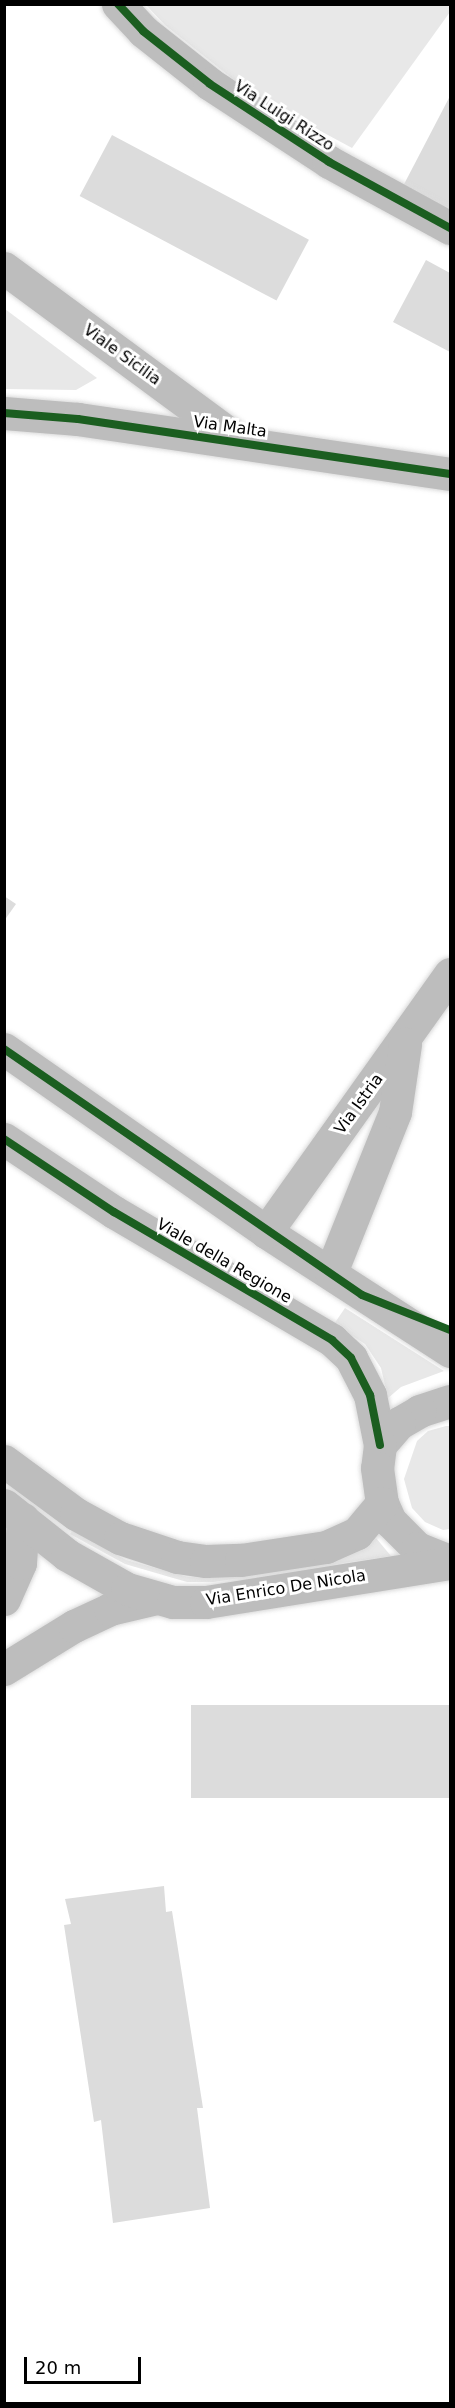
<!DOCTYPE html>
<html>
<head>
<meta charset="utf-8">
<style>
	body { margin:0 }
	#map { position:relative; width:455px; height:2408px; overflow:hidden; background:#fff; font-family:"DejaVu Sans",sans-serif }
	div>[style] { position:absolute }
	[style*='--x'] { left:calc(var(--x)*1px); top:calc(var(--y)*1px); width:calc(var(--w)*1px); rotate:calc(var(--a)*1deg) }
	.green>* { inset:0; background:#e8e8e8 }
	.building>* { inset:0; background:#dcdcdc; transform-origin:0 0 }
	.roads { filter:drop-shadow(0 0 2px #dbdbdb) drop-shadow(0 0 2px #dbdbdb) }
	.minor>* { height:33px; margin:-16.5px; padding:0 16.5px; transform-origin:16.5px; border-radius:16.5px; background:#bdbdbd }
	.major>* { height:33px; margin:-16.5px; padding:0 16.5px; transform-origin:16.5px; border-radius:16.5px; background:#bdbdbd }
	.cycleway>* { height:8px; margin:-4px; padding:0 4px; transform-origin:4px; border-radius:4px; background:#1b5e20 }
	span { translate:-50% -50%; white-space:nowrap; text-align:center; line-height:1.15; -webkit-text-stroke:6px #fff; paint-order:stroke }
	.street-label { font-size:16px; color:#000 }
	.frame { position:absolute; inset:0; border:6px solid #000; pointer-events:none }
	.scale { position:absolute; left:24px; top:2357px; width:117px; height:27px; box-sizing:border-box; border:3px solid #000; border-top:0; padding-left:8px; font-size:18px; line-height:21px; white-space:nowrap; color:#000; -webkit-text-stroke:4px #fff; paint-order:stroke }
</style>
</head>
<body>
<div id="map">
	<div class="green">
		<div style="clip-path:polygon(450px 4px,450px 12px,352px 148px,252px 94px,165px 25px,146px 5px)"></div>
		<div style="clip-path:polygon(5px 309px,97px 378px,76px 390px,5px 389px)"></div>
		<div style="clip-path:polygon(345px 1308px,444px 1371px,401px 1387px,388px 1398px,381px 1368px,365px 1344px,334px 1324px)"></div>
		<div style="clip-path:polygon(446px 1426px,450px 1426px,450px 1529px,443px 1530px,425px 1522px,412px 1508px,404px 1479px,417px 1441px,428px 1431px)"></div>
		<div style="clip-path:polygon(73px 1530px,126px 1560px,188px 1577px,213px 1578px,347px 1557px,376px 1538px,391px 1556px,213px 1582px,187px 1582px,125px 1564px,70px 1534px)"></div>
	</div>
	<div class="building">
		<div style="clip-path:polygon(450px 96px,450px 216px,401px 190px)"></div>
		<div style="left:112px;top:135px;width:223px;height:69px;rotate:28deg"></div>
		<div style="clip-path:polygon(426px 260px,450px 273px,450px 352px,393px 322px)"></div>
		<div style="clip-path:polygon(4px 896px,16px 904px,4px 921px)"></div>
		<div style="left:450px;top:1705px;width:93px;height:259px;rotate:90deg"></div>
		<div style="clip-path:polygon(164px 1886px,166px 1912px,172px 1911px,203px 2108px,197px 2108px,210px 2208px,113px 2223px,101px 2120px,94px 2122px,64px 1925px,71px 1924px,65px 1899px)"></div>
	</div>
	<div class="roads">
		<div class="minor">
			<div style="--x:118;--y:4;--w:37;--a:47"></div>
			<div style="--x:143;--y:31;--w:85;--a:38.3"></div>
			<div style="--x:210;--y:84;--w:142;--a:33.2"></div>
			<div style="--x:329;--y:162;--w:138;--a:28.6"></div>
			<div style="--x:4;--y:268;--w:288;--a:36.4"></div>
			<div style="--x:4;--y:413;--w:74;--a:4.6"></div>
			<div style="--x:78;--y:419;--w:376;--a:8.4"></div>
			<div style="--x:4;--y:1049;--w:320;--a:34.9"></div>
			<div style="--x:266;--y:1232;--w:219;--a:32.9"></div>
			<div style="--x:4;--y:1139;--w:132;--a:33.6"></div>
			<div style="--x:114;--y:1212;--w:253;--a:30.4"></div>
			<div style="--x:332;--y:1340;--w:26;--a:43"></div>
			<div style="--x:351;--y:1358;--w:42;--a:62.8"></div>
			<div style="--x:370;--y:1395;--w:51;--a:78.7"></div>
			<div style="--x:266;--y:1232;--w:317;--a:-54.5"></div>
			<div style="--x:331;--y:1272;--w:172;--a:-68.2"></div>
			<div style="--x:395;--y:1112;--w:69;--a:-81.6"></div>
			<div style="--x:4;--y:1599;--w:39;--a:-66"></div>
			<div style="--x:20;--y:1563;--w:44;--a:-86.1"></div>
			<div style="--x:4;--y:1669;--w:82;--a:-31.6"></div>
			<div style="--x:74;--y:1626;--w:40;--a:-25"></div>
			<div style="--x:110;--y:1609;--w:48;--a:-13.2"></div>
		</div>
		<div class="major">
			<div style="--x:450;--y:1401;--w:32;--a:162"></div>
			<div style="--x:420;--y:1411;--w:24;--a:150"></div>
			<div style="--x:399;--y:1423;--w:29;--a:131"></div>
			<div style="--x:380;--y:1445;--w:23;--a:97"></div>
			<div style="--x:377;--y:1468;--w:35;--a:82"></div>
			<div style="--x:382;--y:1503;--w:20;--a:66"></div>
			<div style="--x:390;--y:1521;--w:38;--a:45"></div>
			<div style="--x:417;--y:1548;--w:35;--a:22"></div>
			<div style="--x:4;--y:1461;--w:89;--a:36.4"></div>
			<div style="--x:76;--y:1514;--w:50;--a:28.6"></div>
			<div style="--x:120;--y:1538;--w:60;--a:18.4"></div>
			<div style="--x:177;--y:1557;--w:29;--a:8"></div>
			<div style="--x:206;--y:1561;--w:35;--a:-2"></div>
			<div style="--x:241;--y:1560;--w:86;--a:-8.7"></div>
			<div style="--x:326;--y:1547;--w:34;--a:-24"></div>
			<div style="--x:357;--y:1533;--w:39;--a:-50"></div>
			<div style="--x:4;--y:1505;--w:80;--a:38.4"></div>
			<div style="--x:67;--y:1555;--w:69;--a:29.5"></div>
			<div style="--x:127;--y:1589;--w:48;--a:15.8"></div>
			<div style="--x:173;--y:1602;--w:33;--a:0"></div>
			<div style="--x:206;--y:1602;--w:247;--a:-9.1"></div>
		</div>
	</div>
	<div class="cycleway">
		<div style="--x:118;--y:4;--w:37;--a:47"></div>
		<div style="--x:143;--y:31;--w:85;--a:38.3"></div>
		<div style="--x:210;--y:84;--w:142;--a:33.2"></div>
		<div style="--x:329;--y:162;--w:138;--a:28.6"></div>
		<div style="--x:4;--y:413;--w:74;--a:4.6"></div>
		<div style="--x:78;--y:419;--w:376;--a:8.4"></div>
		<div style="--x:4;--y:1049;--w:434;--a:34.5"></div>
		<div style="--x:362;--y:1295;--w:95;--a:21.7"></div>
		<div style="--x:4;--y:1139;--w:132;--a:33.6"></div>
		<div style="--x:114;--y:1212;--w:253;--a:30.4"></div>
		<div style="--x:332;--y:1340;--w:26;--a:43"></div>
		<div style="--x:351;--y:1358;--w:42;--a:62.8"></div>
		<div style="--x:370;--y:1395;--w:51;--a:78.7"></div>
	</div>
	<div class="street-label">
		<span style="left:284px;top:116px;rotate:33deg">Via Luigi Rizzo</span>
		<span style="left:122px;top:355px;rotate:36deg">Viale Sicilia</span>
		<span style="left:230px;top:427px;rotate:8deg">Via Malta</span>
		<span style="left:359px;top:1104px;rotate:-54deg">Via Istria</span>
		<span style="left:224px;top:1261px;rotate:30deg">Viale della Regione</span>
		<span style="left:286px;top:1588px;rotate:-9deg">Via Enrico De Nicola</span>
	</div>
	<div class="frame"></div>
	<div class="scale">20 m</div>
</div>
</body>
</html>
